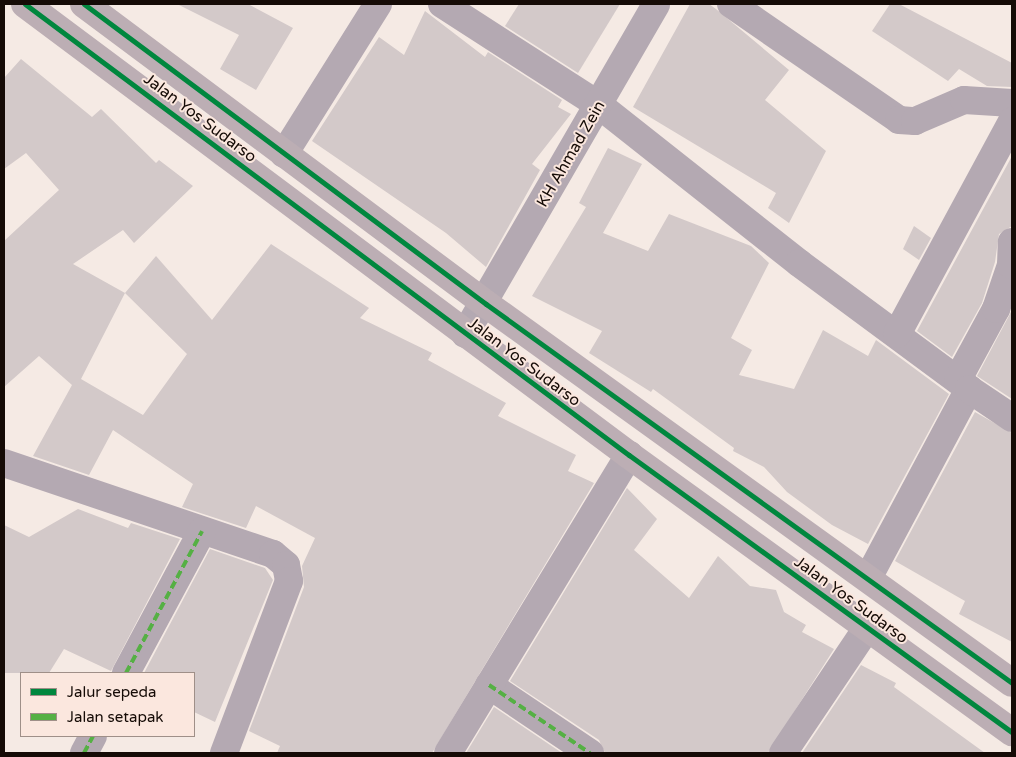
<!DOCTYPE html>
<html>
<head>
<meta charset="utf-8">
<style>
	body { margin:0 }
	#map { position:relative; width:1016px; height:757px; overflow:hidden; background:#f5eae4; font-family:"Varela Round",sans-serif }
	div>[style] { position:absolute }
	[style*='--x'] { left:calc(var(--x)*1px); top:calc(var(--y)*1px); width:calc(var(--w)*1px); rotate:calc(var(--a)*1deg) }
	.building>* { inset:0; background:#d3c9c9 }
	.minor>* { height:28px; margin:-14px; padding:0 14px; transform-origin:14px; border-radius:14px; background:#b4a9b2 }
	.highway>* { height:28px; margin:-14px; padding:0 14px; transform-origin:14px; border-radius:14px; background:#bcaeb4 }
	.quiet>* { height:4px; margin-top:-2px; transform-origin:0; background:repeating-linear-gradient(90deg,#55b044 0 8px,transparent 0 12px) }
	.cycleway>* { height:5px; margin:-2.5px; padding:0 2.5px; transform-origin:2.5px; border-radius:2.5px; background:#00873e }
	span { translate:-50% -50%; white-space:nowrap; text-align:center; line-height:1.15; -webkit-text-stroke:4px #fbe7de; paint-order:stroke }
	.street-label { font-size:16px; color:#150b06 }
	.frame { position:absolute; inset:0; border:5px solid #150b06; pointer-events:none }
	.legend { position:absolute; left:20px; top:672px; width:175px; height:65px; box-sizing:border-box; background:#fbe7de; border:1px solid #9f8f88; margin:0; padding:6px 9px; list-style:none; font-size:15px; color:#150b06 }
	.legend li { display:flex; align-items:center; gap:10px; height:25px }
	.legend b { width:25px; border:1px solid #9f8f88 }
</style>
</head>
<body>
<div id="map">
	<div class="building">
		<div style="clip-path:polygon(177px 4px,248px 4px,293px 28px,256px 90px,220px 69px,239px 35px)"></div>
		<div style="clip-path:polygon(519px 4px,620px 4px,578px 73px,505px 26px)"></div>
		<div style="clip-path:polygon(690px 4px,709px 4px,716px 9px,789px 70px,765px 100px,826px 151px,789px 223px,768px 208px,776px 193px,633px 107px)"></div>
		<div style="clip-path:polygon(890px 4px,899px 4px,1012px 63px,1012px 87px,987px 86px,959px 69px,948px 81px,872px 31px)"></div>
		<div style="clip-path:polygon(425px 11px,485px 57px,488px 52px,562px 100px,558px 107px,571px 114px,532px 164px,540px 170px,486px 267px,446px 233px,312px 141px,379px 37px,404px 55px)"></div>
		<div style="clip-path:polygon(evenodd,21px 59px,92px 117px,101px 109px,156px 163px,159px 160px,193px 186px,134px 243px,123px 230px,73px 264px,125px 293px,156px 256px,212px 320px,271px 244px,369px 308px,360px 318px,432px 353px,428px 360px,506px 403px,498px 416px,576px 455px,568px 471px,594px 483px,432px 753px,277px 753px,280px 746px,249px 731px,304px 587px,302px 566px,315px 538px,256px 506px,246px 528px,182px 507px,193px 484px,113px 430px,89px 475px,33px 456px,72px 385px,39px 356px,4px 387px,4px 241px,59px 190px,26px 153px,4px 169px,4px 78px,21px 59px,125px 293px,187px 354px,143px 415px,81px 379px,125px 293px)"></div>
		<div style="clip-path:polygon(608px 148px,642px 164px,603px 233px,648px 251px,669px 214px,751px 246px,769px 263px,731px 338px,752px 350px,739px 375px,794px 389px,823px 330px,868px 356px,876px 340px,949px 394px,868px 544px,832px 525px,787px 492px,764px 467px,733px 451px,734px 448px,653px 389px,651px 392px,589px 353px,602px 331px,532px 296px,586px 207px,579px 203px)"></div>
		<div style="clip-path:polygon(1012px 156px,1012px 226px,999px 234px,995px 262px,982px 303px,952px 357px,917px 331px)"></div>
		<div style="clip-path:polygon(914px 226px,931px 238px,919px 260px,903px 249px)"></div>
		<div style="clip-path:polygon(1012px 310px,1012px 399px,977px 376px)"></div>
		<div style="clip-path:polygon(975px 412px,1012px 433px,1012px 642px,959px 614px,965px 601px,895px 561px)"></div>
		<div style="clip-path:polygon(627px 488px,657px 519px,634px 550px,689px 598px,718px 556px,750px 586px,776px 590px,784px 612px,806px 625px,802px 632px,834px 649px,768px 753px,605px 753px,599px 740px,510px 681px)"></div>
		<div style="clip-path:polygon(78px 509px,128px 528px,131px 523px,180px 539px,111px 671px,64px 649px,49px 673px,4px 673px,4px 525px,29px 537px)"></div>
		<div style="clip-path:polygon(210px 549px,265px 568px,273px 580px,215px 722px,194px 712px,194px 673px,144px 673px)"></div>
		<div style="clip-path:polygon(861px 665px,896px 683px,894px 687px,985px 753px,802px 753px)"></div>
		<div style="clip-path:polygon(494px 707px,562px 753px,466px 753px)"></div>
	</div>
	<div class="minor">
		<div style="--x:442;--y:4;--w:187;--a:32.8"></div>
		<div style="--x:599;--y:105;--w:255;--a:38.3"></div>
		<div style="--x:799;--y:263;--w:212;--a:36.5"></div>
		<div style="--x:969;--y:389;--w:214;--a:118.1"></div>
		<div style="--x:731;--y:4;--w:204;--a:34.6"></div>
		<div style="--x:899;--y:120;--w:16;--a:4"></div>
		<div style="--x:915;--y:121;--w:53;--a:-23.2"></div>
		<div style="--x:964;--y:100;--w:48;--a:3.6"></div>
		<div style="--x:284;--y:154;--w:177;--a:-57.9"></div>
		<div style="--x:465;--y:334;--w:381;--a:-59.9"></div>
		<div style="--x:897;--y:334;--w:242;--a:-61.6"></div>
		<div style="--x:958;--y:379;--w:80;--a:-61.5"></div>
		<div style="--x:996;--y:309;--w:46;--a:-71.2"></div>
		<div style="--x:1011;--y:265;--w:23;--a:-88"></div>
		<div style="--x:969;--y:389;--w:52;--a:34"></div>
		<div style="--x:4;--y:463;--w:284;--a:18.7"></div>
		<div style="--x:273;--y:554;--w:17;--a:40"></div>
		<div style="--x:286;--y:565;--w:16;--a:79"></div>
		<div style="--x:289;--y:581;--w:184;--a:110.7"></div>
		<div style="--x:126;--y:673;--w:161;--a:-61.8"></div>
		<div style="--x:489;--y:685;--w:122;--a:34"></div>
		<div style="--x:84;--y:753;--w:19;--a:-62"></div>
		<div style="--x:448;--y:753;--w:349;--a:-58.7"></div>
		<div style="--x:783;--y:753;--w:151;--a:-56.1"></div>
	</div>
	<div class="highway">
		<div style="--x:25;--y:4;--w:754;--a:36.75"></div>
		<div style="--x:629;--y:455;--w:473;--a:35.9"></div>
		<div style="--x:84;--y:4;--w:502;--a:36.73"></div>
		<div style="--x:486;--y:304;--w:648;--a:35.77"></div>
	</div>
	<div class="quiet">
		<div style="--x:126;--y:673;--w:161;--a:-61.8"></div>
		<div style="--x:489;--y:685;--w:122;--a:34"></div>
		<div style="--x:84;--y:753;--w:19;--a:-62"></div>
	</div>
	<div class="cycleway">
		<div style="--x:25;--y:4;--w:754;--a:36.75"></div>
		<div style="--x:629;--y:455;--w:473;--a:35.9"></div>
		<div style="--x:84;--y:4;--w:502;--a:36.73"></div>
		<div style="--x:486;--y:304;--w:648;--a:35.77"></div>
	</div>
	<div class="street-label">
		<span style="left:200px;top:118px;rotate:37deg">Jalan Yos Sudarso</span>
		<span style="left:571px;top:154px;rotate:-60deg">KH Ahmad Zein</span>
		<span style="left:524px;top:362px;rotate:37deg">Jalan Yos Sudarso</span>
		<span style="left:851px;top:600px;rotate:36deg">Jalan Yos Sudarso</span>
	</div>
	<div class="frame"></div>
	<ul class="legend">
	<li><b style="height:6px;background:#00873e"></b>Jalur sepeda</li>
	<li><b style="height:6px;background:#55b044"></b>Jalan setapak</li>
	</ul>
</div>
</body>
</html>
